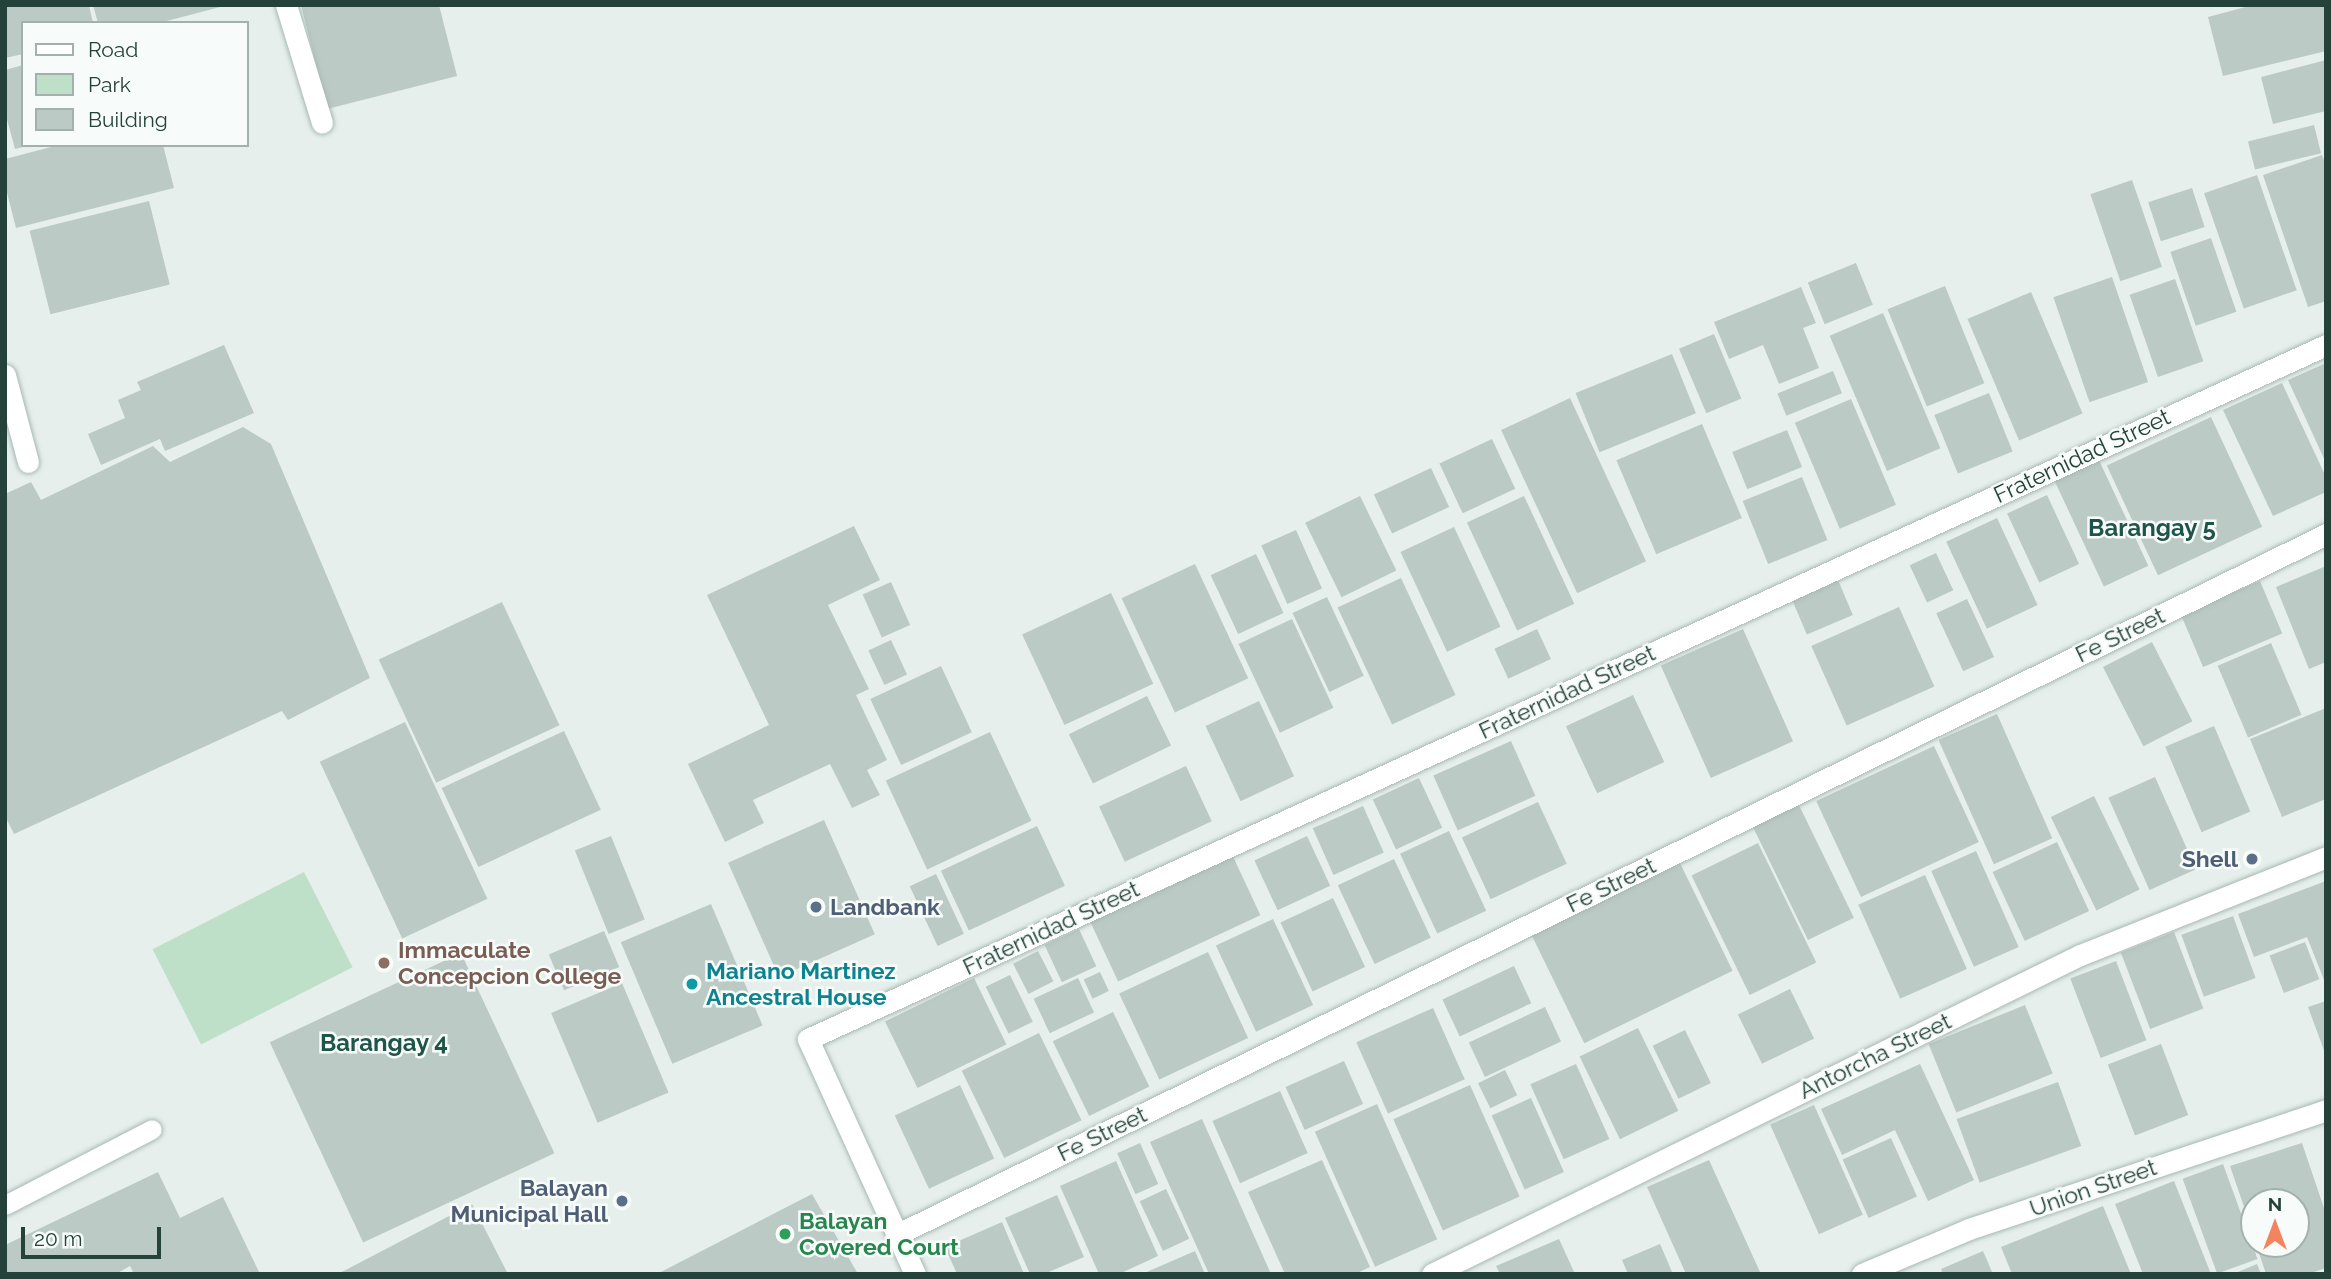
<!DOCTYPE html>
<html>
<head>
<meta charset="utf-8">
<style>
	body { margin:0 }
	#map { position:relative; width:2331px; height:1279px; overflow:hidden; background:#e6efeb; font-family:Raleway,sans-serif }
	div>[style] { position:absolute }
	[style*='--x'] { left:calc(var(--x)*1px); top:calc(var(--y)*1px); width:calc(var(--w)*1px); rotate:calc(var(--a)*1deg) }
	.green>* { inset:0; background:#bfe0c8; transform-origin:0 0 }
	.building>* { inset:0; background:#bbcac4; transform-origin:0 0 }
	.roads { filter:drop-shadow(0 0 2px #a8b8b2) drop-shadow(0 0 2px #a8b8b2) }
	.lane>* { height:19px; margin:-9.5px; padding:0 9.5px; transform-origin:9.5px; border-radius:9.5px; background:#fff }
	.street>* { height:21px; margin:-10.5px; padding:0 10.5px; transform-origin:10.5px; border-radius:10.5px; background:#fff }
	.secondary>* { height:21px; margin:-10.5px; padding:0 10.5px; transform-origin:10.5px; border-radius:10.5px; background:#fff }
	.dots>* { width:19px; height:19px; translate:-50% -50%; box-sizing:border-box; border:4px solid #f7fbf9; border-radius:50% }
	span { translate:-50% -50%; white-space:nowrap; text-align:center; line-height:1.15; -webkit-text-stroke:5px #f7fbf9; paint-order:stroke }
	.street-label { font-size:23px; color:#24423a }
	.service-label { font-size:23px; color:#4e5e75; font-weight:700 }
	.right { translate:-100% -50%; text-align:right }
	.left { translate:0 -50%; text-align:left }
	.education-label { font-size:23px; color:#785e54; font-weight:700 }
	.culture-label { font-size:23px; color:#0d838f; font-weight:700 }
	.leisure-label { font-size:23px; color:#27864d; font-weight:700 }
	.neighbourhood-label { font-size:24px; color:#1f5548; font-weight:700 }
	.frame { position:absolute; inset:0; border:7px solid #24423a; pointer-events:none }
	.legend { position:absolute; left:21px; top:21px; width:228px; height:126px; box-sizing:border-box; background:#f7fbf9; border:2px solid #a3b1ad; margin:0; padding:9px 12px; list-style:none; font-size:21px; color:#24423a }
	.legend li { display:flex; align-items:center; gap:14px; height:35px }
	.legend b { width:35px; border:2px solid #a3b1ad }
	.north { position:absolute; left:2240px; top:1188px; width:70px; height:70px; box-sizing:border-box; background:#f7fbf9; border:2px solid #a3b1ad; border-radius:50%; rotate:0deg; font-size:19px; font-weight:700; line-height:28px; text-align:center; color:#24423a }
	.north::after { content:''; display:block; margin:auto; width:24px; height:32px; background:#f4845f; clip-path:polygon(50% 0,100% 100%,50% 72%,0 100%) }
	.scale { position:absolute; left:21px; top:1227px; width:140px; height:32px; box-sizing:border-box; border:4px solid #24423a; border-top:0; padding-left:9px; font-size:21px; line-height:24px; white-space:nowrap; color:#24423a; -webkit-text-stroke:5px #f7fbf9; paint-order:stroke }
</style>
</head>
<body>
<div id="map">
	<div class="green">
		<div style="left:304px;top:872px;width:107px;height:170px;rotate:63deg"></div>
	</div>
	<div class="building">
		<div style="clip-path:polygon(5px 5px,89px 5px,93px 23px,23px 23px,23px 54px,5px 58px)"></div>
		<div style="clip-path:polygon(93px 5px,224px 5px,224px 6px,159px 23px,98px 23px)"></div>
		<div style="clip-path:polygon(301px 5px,439px 5px,457px 76px,327px 109px)"></div>
		<div style="clip-path:polygon(2253px 5px,2326px 5px,2326px 51px,2223px 76px,2208px 17px)"></div>
		<div style="clip-path:polygon(2326px 60px,2326px 111px,2273px 124px,2261px 77px)"></div>
		<div style="clip-path:polygon(23px 65px,23px 147px,15px 149px,5px 112px,5px 70px)"></div>
		<div style="left:2314px;top:125px;width:29px;height:68px;rotate:76deg"></div>
		<div style="clip-path:polygon(59px 145px,163px 145px,174px 188px,16px 228px,5px 185px,5px 159px)"></div>
		<div style="clip-path:polygon(2322px 155px,2326px 165px,2326px 301px,2308px 307px,2263px 175px)"></div>
		<div style="left:2257px;top:175px;width:122px;height:56px;rotate:71deg"></div>
		<div style="left:2132px;top:180px;width:92px;height:44px;rotate:71deg"></div>
		<div style="left:2192px;top:188px;width:41px;height:46px;rotate:72deg"></div>
		<div style="left:149px;top:201px;width:86px;height:123px;rotate:76deg"></div>
		<div style="left:2211px;top:238px;width:78px;height:43px;rotate:71deg"></div>
		<div style="left:1856px;top:263px;width:45px;height:52px;rotate:68deg"></div>
		<div style="left:2112px;top:277px;width:111px;height:62px;rotate:71deg"></div>
		<div style="left:2175px;top:279px;width:87px;height:48px;rotate:71deg"></div>
		<div style="left:1945px;top:286px;width:105px;height:62px;rotate:68deg"></div>
		<div style="clip-path:polygon(1801px 287px,1816px 323px,1803px 328px,1819px 368px,1779px 384px,1763px 345px,1729px 359px,1714px 322px)"></div>
		<div style="left:2031px;top:292px;width:132px;height:69px;rotate:67deg"></div>
		<div style="left:1883px;top:313px;width:147px;height:58px;rotate:67deg"></div>
		<div style="left:1714px;top:334px;width:70px;height:38px;rotate:67deg"></div>
		<div style="clip-path:polygon(224px 345px,254px 413px,165px 451px,160px 439px,101px 465px,88px 434px,125px 418px,118px 400px,141px 390px,137px 382px)"></div>
		<div style="left:1672px;top:354px;width:64px;height:104px;rotate:68deg"></div>
		<div style="clip-path:polygon(2326px 363px,2326px 463px,2288px 380px)"></div>
		<div style="left:1833px;top:371px;width:24px;height:60px;rotate:68deg"></div>
		<div style="clip-path:polygon(2282px 383px,2326px 477px,2326px 492px,2273px 516px,2223px 410px)"></div>
		<div style="left:1989px;top:393px;width:63px;height:59px;rotate:68deg"></div>
		<div style="left:1570px;top:398px;width:180px;height:76px;rotate:65deg"></div>
		<div style="left:1851px;top:399px;width:115px;height:61px;rotate:67deg"></div>
		<div style="left:2211px;top:417px;width:121px;height:115px;rotate:65deg"></div>
		<div style="left:1702px;top:424px;width:102px;height:93px;rotate:67deg"></div>
		<div style="clip-path:polygon(243px 427px,271px 444px,370px 678px,288px 720px,282px 711px,14px 834px,5px 816px,5px 494px,31px 482px,41px 500px,153px 446px,170px 462px)"></div>
		<div style="left:1787px;top:430px;width:40px;height:59px;rotate:68deg"></div>
		<div style="left:1492px;top:439px;width:55px;height:58px;rotate:65deg"></div>
		<div style="left:2098px;top:458px;width:119px;height:49px;rotate:65deg"></div>
		<div style="left:1431px;top:468px;width:43px;height:63px;rotate:65deg"></div>
		<div style="left:1802px;top:477px;width:68px;height:64px;rotate:68deg"></div>
		<div style="left:2047px;top:495px;width:76px;height:44px;rotate:65deg"></div>
		<div style="left:1360px;top:496px;width:83px;height:61px;rotate:64deg"></div>
		<div style="left:1524px;top:496px;width:119px;height:63px;rotate:65deg"></div>
		<div style="left:1997px;top:518px;width:96px;height:56px;rotate:65deg"></div>
		<div style="clip-path:polygon(854px 526px,880px 580px,828px 605px,869px 689px,856px 695px,887px 760px,867px 770px,880px 795px,852px 808px,830px 764px,753px 800px,764px 823px,725px 842px,688px 764px,769px 725px,707px 595px)"></div>
		<div style="left:1454px;top:527px;width:110px;height:59px;rotate:65deg"></div>
		<div style="left:1296px;top:530px;width:64px;height:38px;rotate:66deg"></div>
		<div style="left:1936px;top:553px;width:41px;height:29px;rotate:65deg"></div>
		<div style="left:1256px;top:554px;width:65px;height:50px;rotate:65deg"></div>
		<div style="left:1195px;top:564px;width:126px;height:81px;rotate:65deg"></div>
		<div style="clip-path:polygon(2326px 566px,2326px 662px,2309px 669px,2276px 587px)"></div>
		<div style="left:1401px;top:578px;width:129px;height:70px;rotate:65deg"></div>
		<div style="left:1838px;top:580px;width:38px;height:50px;rotate:67deg"></div>
		<div style="left:2260px;top:581px;width:57px;height:86px;rotate:67deg"></div>
		<div style="left:891px;top:582px;width:47px;height:31px;rotate:66deg"></div>
		<div style="left:1111px;top:593px;width:100px;height:98px;rotate:65deg"></div>
		<div style="left:1327px;top:597px;width:87px;height:38px;rotate:65deg"></div>
		<div style="left:1967px;top:599px;width:64px;height:34px;rotate:65deg"></div>
		<div style="left:502px;top:602px;width:136px;height:136px;rotate:65deg"></div>
		<div style="left:1899px;top:607px;width:87px;height:96px;rotate:66deg"></div>
		<div style="left:1292px;top:619px;width:98px;height:59px;rotate:65deg"></div>
		<div style="left:1537px;top:629px;width:33px;height:47px;rotate:65deg"></div>
		<div style="left:1743px;top:629px;width:123px;height:90px;rotate:66deg"></div>
		<div style="left:891px;top:640px;width:38px;height:25px;rotate:65deg"></div>
		<div style="left:2152px;top:642px;width:89px;height:55px;rotate:63deg"></div>
		<div style="left:2271px;top:643px;width:78px;height:58px;rotate:67deg"></div>
		<div style="left:941px;top:666px;width:73px;height:78px;rotate:65deg"></div>
		<div style="left:1633px;top:695px;width:74px;height:74px;rotate:65deg"></div>
		<div style="left:1147px;top:696px;width:55px;height:87px;rotate:64deg"></div>
		<div style="left:1259px;top:701px;width:83px;height:59px;rotate:65deg"></div>
		<div style="clip-path:polygon(2326px 708px,2326px 799px,2282px 817px,2250px 739px)"></div>
		<div style="left:1997px;top:714px;width:136px;height:64px;rotate:66deg"></div>
		<div style="left:405px;top:722px;width:195px;height:94px;rotate:65deg"></div>
		<div style="left:2214px;top:726px;width:93px;height:53px;rotate:67deg"></div>
		<div style="left:564px;top:731px;width:87px;height:135px;rotate:65deg"></div>
		<div style="left:990px;top:732px;width:98px;height:115px;rotate:65deg"></div>
		<div style="left:1511px;top:741px;width:60px;height:85px;rotate:66deg"></div>
		<div style="left:1934px;top:746px;width:106px;height:130px;rotate:65deg"></div>
		<div style="left:1186px;top:766px;width:61px;height:96px;rotate:65deg"></div>
		<div style="left:2155px;top:777px;width:101px;height:51px;rotate:66deg"></div>
		<div style="left:1419px;top:778px;width:55px;height:51px;rotate:65deg"></div>
		<div style="left:2094px;top:796px;width:104px;height:48px;rotate:64deg"></div>
		<div style="left:1796px;top:799px;width:132px;height:51px;rotate:64deg"></div>
		<div style="left:1538px;top:802px;width:68px;height:84px;rotate:65deg"></div>
		<div style="left:1363px;top:806px;width:51px;height:55px;rotate:66deg"></div>
		<div style="left:824px;top:820px;width:125px;height:105px;rotate:66deg"></div>
		<div style="left:1037px;top:826px;width:66px;height:106px;rotate:65deg"></div>
		<div style="left:1449px;top:831px;width:88px;height:54px;rotate:65deg"></div>
		<div style="left:611px;top:836px;width:90px;height:39px;rotate:68deg"></div>
		<div style="left:1307px;top:836px;width:55px;height:58px;rotate:65deg"></div>
		<div style="left:2057px;top:842px;width:76px;height:71px;rotate:65deg"></div>
		<div style="left:1758px;top:843px;width:133px;height:74px;rotate:64deg"></div>
		<div style="left:1230px;top:850px;width:72px;height:157px;rotate:65deg"></div>
		<div style="left:1976px;top:851px;width:105px;height:49px;rotate:66deg"></div>
		<div style="left:1394px;top:859px;width:87px;height:62px;rotate:65deg"></div>
		<div style="left:1680px;top:863px;width:120px;height:165px;rotate:64deg"></div>
		<div style="left:936px;top:874px;width:66px;height:29px;rotate:65deg"></div>
		<div style="left:1925px;top:875px;width:103px;height:73px;rotate:66deg"></div>
		<div style="clip-path:polygon(2326px 881px,2326px 985px,2307px 937px,2254px 957px,2238px 914px)"></div>
		<div style="left:1333px;top:898px;width:76px;height:58px;rotate:65deg"></div>
		<div style="left:711px;top:904px;width:132px;height:98px;rotate:67deg"></div>
		<div style="left:2233px;top:916px;width:66px;height:55px;rotate:70deg"></div>
		<div style="left:1273px;top:919px;width:95px;height:63px;rotate:65deg"></div>
		<div style="left:1079px;top:929px;width:41px;height:38px;rotate:65deg"></div>
		<div style="left:604px;top:931px;width:39px;height:60px;rotate:67deg"></div>
		<div style="left:2174px;top:932px;width:82px;height:57px;rotate:69deg"></div>
		<div style="left:2305px;top:942px;width:40px;height:38px;rotate:69deg"></div>
		<div style="left:1038px;top:951px;width:34px;height:28px;rotate:63deg"></div>
		<div style="left:1208px;top:952px;width:95px;height:98px;rotate:65deg"></div>
		<div style="left:461px;top:953px;width:221px;height:211px;rotate:65deg"></div>
		<div style="left:2116px;top:961px;width:85px;height:49px;rotate:69deg"></div>
		<div style="left:1514px;top:966px;width:41px;height:79px;rotate:65deg"></div>
		<div style="left:1100px;top:972px;width:21px;height:18px;rotate:65deg"></div>
		<div style="left:1010px;top:975px;width:52px;height:27px;rotate:64deg"></div>
		<div style="left:974px;top:978px;width:74px;height:99px;rotate:64deg"></div>
		<div style="left:1078px;top:978px;width:38px;height:49px;rotate:65deg"></div>
		<div style="left:622px;top:983px;width:119px;height:77px;rotate:67deg"></div>
		<div style="left:1790px;top:989px;width:55px;height:58px;rotate:64deg"></div>
		<div style="clip-path:polygon(2326px 1001px,2326px 1053px,2325px 1053px,2308px 1007px)"></div>
		<div style="left:2025px;top:1005px;width:74px;height:104px;rotate:68deg"></div>
		<div style="left:1545px;top:1007px;width:38px;height:84px;rotate:65deg"></div>
		<div style="left:1433px;top:1008px;width:78px;height:84px;rotate:66deg"></div>
		<div style="left:1113px;top:1012px;width:83px;height:67px;rotate:64deg"></div>
		<div style="left:1638px;top:1028px;width:92px;height:65px;rotate:64deg"></div>
		<div style="left:1685px;top:1030px;width:59px;height:36px;rotate:64deg"></div>
		<div style="left:1039px;top:1033px;width:97px;height:86px;rotate:64deg"></div>
		<div style="left:2161px;top:1044px;width:76px;height:57px;rotate:69deg"></div>
		<div style="left:1344px;top:1061px;width:47px;height:64px;rotate:66deg"></div>
		<div style="left:1576px;top:1064px;width:82px;height:50px;rotate:66deg"></div>
		<div style="clip-path:polygon(1920px 1064px,1974px 1180px,1928px 1201px,1895px 1130px,1842px 1155px,1821px 1109px)"></div>
		<div style="left:1505px;top:1070px;width:28px;height:30px;rotate:64deg"></div>
		<div style="left:2058px;top:1082px;width:68px;height:108px;rotate:70deg"></div>
		<div style="left:960px;top:1085px;width:81px;height:72px;rotate:65deg"></div>
		<div style="left:1470px;top:1085px;width:122px;height:84px;rotate:66deg"></div>
		<div style="left:1280px;top:1091px;width:68px;height:74px;rotate:66deg"></div>
		<div style="left:1531px;top:1098px;width:81px;height:43px;rotate:66deg"></div>
		<div style="left:1377px;top:1104px;width:148px;height:68px;rotate:66deg"></div>
		<div style="left:1814px;top:1105px;width:120px;height:48px;rotate:66deg"></div>
		<div style="clip-path:polygon(1202px 1119px,1271px 1274px,1209px 1274px,1150px 1142px)"></div>
		<div style="left:1891px;top:1138px;width:64px;height:53px;rotate:66deg"></div>
		<div style="left:1140px;top:1143px;width:45px;height:25px;rotate:66deg"></div>
		<div style="clip-path:polygon(2302px 1143px,2326px 1214px,2326px 1268px,2308px 1274px,2266px 1274px,2256px 1244px,2296px 1244px,2296px 1202px,2254px 1202px,2254px 1236px,2230px 1166px)"></div>
		<div style="clip-path:polygon(1322px 1160px,1370px 1267px,1355px 1274px,1285px 1274px,1248px 1192px)"></div>
		<div style="clip-path:polygon(1709px 1160px,1760px 1272px,1756px 1274px,1686px 1274px,1647px 1187px)"></div>
		<div style="clip-path:polygon(1116px 1161px,1158px 1256px,1119px 1274px,1099px 1274px,1060px 1186px)"></div>
		<div style="left:2223px;top:1164px;width:101px;height:43px;rotate:70deg"></div>
		<div style="clip-path:polygon(158px 1172px,180px 1218px,223px 1197px,260px 1274px,134px 1274px,130px 1266px,116px 1274px,5px 1274px,5px 1245px)"></div>
		<div style="clip-path:polygon(2174px 1181px,2211px 1274px,2143px 1274px,2115px 1204px)"></div>
		<div style="left:1166px;top:1189px;width:55px;height:29px;rotate:65deg"></div>
		<div style="clip-path:polygon(812px 1194px,858px 1274px,657px 1274px)"></div>
		<div style="clip-path:polygon(1057px 1195px,1084px 1257px,1044px 1274px,1030px 1274px,1005px 1218px)"></div>
		<div style="clip-path:polygon(472px 1204px,508px 1274px,338px 1274px)"></div>
		<div style="clip-path:polygon(2103px 1206px,2131px 1274px,2012px 1274px,2001px 1247px)"></div>
		<div style="clip-path:polygon(1002px 1222px,1024px 1274px,957px 1274px,945px 1247px)"></div>
		<div style="clip-path:polygon(1559px 1239px,1575px 1274px,1500px 1274px,1496px 1266px)"></div>
		<div style="clip-path:polygon(1660px 1244px,1673px 1274px,1628px 1274px,1622px 1260px)"></div>
		<div style="clip-path:polygon(1195px 1251px,1205px 1274px,1142px 1274px)"></div>
		<div style="clip-path:polygon(1983px 1251px,1993px 1274px,1943px 1274px,1941px 1269px)"></div>
		<div style="clip-path:polygon(2257px 1264px,2261px 1274px,2233px 1274px)"></div>
	</div>
	<div class="roads">
		<div class="lane">
			<div style="--x:5;--y:1205;--w:165;--a:-27.3"></div>
		</div>
		<div class="street">
			<div style="--x:286;--y:5;--w:123;--a:73"></div>
			<div style="--x:5;--y:375;--w:90;--a:75.2"></div>
			<div style="--x:896;--y:1235;--w:1593;--a:-26.11"></div>
		</div>
		<div class="secondary">
			<div style="--x:915;--y:1274;--w:258;--a:-114.5"></div>
			<div style="--x:808;--y:1039;--w:1669;--a:-24.57"></div>
			<div style="--x:1432;--y:1274;--w:722;--a:-26.21"></div>
			<div style="--x:2080;--y:955;--w:265;--a:-21.7"></div>
			<div style="--x:1862;--y:1274;--w:116;--a:-22.8"></div>
			<div style="--x:1969;--y:1229;--w:376;--a:-18.4"></div>
		</div>
	</div>
	<div class="dots">
		<div style="left:2252px;top:859px;background:#5c6f8a"></div>
		<div style="left:816px;top:907px;background:#5c6f8a"></div>
		<div style="left:384px;top:963px;background:#8d6e63"></div>
		<div style="left:692px;top:984px;background:#0f9aa8"></div>
		<div style="left:622px;top:1201px;background:#5c6f8a"></div>
		<div style="left:785px;top:1234px;background:#2e9e5b"></div>
	</div>
	<div class="street-label">
		<span style="left:2082px;top:456px;rotate:-25deg">Fraternidad Street</span>
		<span style="left:2120px;top:635px;rotate:-26deg">Fe Street</span>
		<span style="left:1567px;top:692px;rotate:-25deg">Fraternidad Street</span>
		<span style="left:1611px;top:885px;rotate:-26deg">Fe Street</span>
		<span style="left:1051px;top:928px;rotate:-25deg">Fraternidad Street</span>
		<span style="left:1875px;top:1056px;rotate:-26deg">Antorcha Street</span>
		<span style="left:1102px;top:1134px;rotate:-26deg">Fe Street</span>
		<span style="left:2093px;top:1188px;rotate:-19deg">Union Street</span>
	</div>
	<div class="service-label">
		<span class="right" style="left:2238px;top:859px">Shell</span>
		<span class="left" style="left:830px;top:907px">Landbank</span>
		<span class="right" style="left:608px;top:1201px">Balayan<br>Municipal Hall</span>
	</div>
	<div class="education-label">
		<span class="left" style="left:398px;top:963px">Immaculate<br>Concepcion College</span>
	</div>
	<div class="culture-label">
		<span class="left" style="left:706px;top:984px">Mariano Martinez<br>Ancestral House</span>
	</div>
	<div class="leisure-label">
		<span class="left" style="left:799px;top:1234px">Balayan<br>Covered Court</span>
	</div>
	<div class="neighbourhood-label">
		<span style="left:2152px;top:528px">Barangay 5</span>
		<span style="left:384px;top:1043px">Barangay 4</span>
	</div>
	<div class="frame"></div>
	<ul class="legend">
	<li><b style="height:9px;background:#fff"></b>Road</li>
	<li><b style="height:19px;background:#bfe0c8"></b>Park</li>
	<li><b style="height:19px;background:#bbcac4"></b>Building</li>
	</ul>
	<div class="north">N</div>
	<div class="scale">20 m</div>
</div>
</body>
</html>
